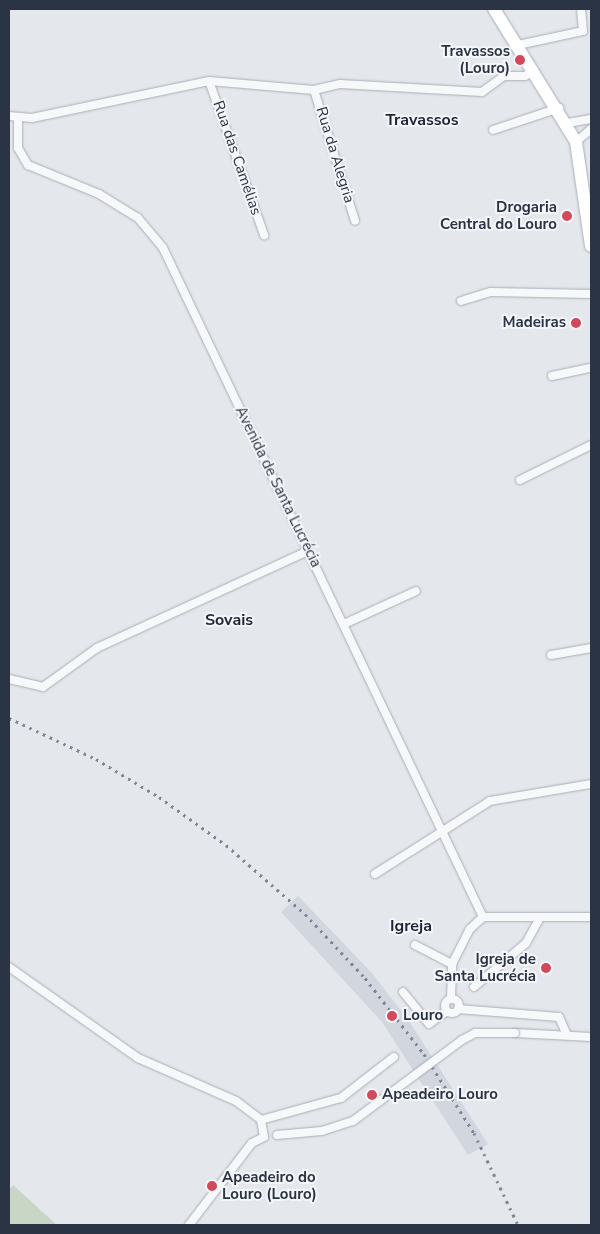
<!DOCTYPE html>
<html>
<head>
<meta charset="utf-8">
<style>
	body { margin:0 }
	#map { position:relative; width:600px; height:1234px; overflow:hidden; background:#e4e7ec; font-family:"Nunito Sans",sans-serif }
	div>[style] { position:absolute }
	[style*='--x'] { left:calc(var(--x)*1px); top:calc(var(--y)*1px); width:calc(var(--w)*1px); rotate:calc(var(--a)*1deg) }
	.built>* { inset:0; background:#d2d6de }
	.green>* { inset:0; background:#c9d6c5 }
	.roads { filter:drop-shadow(0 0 1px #a9aeb7) drop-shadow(0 0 1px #a9aeb7) }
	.street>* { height:8px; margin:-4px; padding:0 4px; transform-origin:4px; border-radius:4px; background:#f7f8fa }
	.street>.ring { margin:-4px; padding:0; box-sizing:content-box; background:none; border:8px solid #f7f8fa; border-radius:50% }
	.primary>* { height:12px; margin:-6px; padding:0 6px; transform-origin:6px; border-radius:6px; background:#fff }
	.rail>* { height:3px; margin-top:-1.5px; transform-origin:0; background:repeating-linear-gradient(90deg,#7d8696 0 2.5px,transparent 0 7.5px) }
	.bridges { filter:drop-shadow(0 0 1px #a9aeb7) drop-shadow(0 0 1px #a9aeb7) }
	.street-bridge>* { height:8px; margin:-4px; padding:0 4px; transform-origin:4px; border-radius:4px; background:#f7f8fa }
	.dots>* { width:14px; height:14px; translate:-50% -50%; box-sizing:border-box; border:2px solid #f4f6f9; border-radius:50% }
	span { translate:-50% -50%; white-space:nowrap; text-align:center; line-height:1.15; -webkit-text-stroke:4px #f4f6f9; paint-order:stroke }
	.poi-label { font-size:15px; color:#2b3445; font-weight:700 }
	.right { translate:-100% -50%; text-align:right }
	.left { translate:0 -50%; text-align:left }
	.street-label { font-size:15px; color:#2b3445 }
	.neighbourhood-label { font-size:16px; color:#1d2536; font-weight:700 }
	.frame { position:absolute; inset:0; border:10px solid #2b3445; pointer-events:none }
</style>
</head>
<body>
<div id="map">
	<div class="built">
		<div style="clip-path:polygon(298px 896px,372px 973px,409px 1021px,488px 1144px,468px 1155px,382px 1022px,281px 912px)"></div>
	</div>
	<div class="green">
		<div style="clip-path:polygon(13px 1185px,57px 1225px,9px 1225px,9px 1190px)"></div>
	</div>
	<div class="roads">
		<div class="street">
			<div style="--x:518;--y:45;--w:66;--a:-12.2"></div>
			<div style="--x:583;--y:31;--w:22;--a:-95"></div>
			<div style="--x:209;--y:81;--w:164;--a:70.3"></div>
			<div style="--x:314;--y:90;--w:137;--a:72.6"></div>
			<div style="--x:9;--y:116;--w:23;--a:5"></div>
			<div style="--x:32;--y:118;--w:181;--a:-11.8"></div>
			<div style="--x:209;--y:81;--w:105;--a:4.9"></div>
			<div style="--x:314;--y:90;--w:27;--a:-13"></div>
			<div style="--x:340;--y:84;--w:142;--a:3.2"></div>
			<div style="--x:482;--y:92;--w:27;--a:-36"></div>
			<div style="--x:504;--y:76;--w:21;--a:0"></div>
			<div style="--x:525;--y:76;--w:11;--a:-34"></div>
			<div style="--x:18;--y:119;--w:29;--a:90"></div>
			<div style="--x:18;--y:148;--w:20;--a:60"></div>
			<div style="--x:28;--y:165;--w:77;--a:22.2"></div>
			<div style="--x:99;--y:194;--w:46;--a:31.6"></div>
			<div style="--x:138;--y:218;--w:39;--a:50"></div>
			<div style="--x:163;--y:248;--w:742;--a:64.44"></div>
			<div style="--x:568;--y:123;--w:23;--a:-10"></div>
			<div style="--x:493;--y:130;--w:70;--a:-18.4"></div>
			<div style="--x:576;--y:142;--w:20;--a:-41"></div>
			<div style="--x:461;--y:301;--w:31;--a:-17"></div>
			<div style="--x:491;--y:292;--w:100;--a:1.1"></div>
			<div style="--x:552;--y:376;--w:40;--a:-12"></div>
			<div style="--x:520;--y:480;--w:79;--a:-26.2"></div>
			<div style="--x:344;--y:624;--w:79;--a:-24.6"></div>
			<div style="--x:551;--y:655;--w:41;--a:-9.9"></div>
			<div style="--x:9;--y:679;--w:35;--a:13"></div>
			<div style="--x:43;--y:687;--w:67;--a:-35.8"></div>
			<div style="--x:97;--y:648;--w:232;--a:-24.7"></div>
			<div style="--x:375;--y:874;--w:136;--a:-32.4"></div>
			<div style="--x:490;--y:801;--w:102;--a:-9.6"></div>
			<div style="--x:415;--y:945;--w:42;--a:27.2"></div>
			<div style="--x:9;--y:967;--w:158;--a:35.2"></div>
			<div style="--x:138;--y:1058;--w:107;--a:23.7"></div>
			<div style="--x:236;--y:1101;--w:31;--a:37"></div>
			<div style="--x:474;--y:987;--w:68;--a:-40.2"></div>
			<div style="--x:526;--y:943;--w:29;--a:-61"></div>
			<div style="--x:403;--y:992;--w:41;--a:50.9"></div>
			<div style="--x:429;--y:1024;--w:22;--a:-36"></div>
			<div style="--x:451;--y:999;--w:35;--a:-88"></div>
			<div style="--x:452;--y:964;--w:39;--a:-63"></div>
			<div style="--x:470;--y:929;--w:18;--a:-43"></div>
			<div style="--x:483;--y:917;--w:108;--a:0"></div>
			<div class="ring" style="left:445px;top:999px;width:6px;height:6px"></div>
			<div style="--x:458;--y:1009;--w:101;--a:4.5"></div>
			<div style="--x:559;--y:1017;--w:20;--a:66"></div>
			<div style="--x:515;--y:1033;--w:76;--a:3"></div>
			<div style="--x:189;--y:1225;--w:103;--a:-52.5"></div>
			<div style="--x:252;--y:1143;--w:13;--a:-27"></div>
			<div style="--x:264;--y:1137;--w:17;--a:-100"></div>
			<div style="--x:261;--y:1120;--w:83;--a:-15.4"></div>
			<div style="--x:341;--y:1098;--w:67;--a:-37.7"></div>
		</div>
		<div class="primary">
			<div style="--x:494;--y:9;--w:156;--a:58.3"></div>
			<div style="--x:576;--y:142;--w:105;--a:81.8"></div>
		</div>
	</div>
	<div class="rail">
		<div style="--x:9;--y:718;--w:96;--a:25.2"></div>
		<div style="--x:96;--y:759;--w:74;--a:31.1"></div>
		<div style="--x:159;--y:797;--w:82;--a:35.6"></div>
		<div style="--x:226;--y:845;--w:105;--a:41.1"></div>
		<div style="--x:305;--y:914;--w:88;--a:46.8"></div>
		<div style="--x:365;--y:978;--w:96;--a:52.2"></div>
		<div style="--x:424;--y:1054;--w:93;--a:57.7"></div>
		<div style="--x:474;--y:1133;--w:102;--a:64.4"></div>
	</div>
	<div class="bridges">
		<div class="street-bridge">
			<div style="--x:277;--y:1135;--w:45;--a:-5.1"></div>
			<div style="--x:322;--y:1131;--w:33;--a:-18"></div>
			<div style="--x:353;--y:1121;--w:136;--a:-36.6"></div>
			<div style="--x:462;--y:1040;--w:15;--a:-28"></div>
			<div style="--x:475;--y:1033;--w:40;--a:0"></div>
		</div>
	</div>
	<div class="dots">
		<div style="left:520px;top:60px;background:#d1495b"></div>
		<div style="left:567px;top:216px;background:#d1495b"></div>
		<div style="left:576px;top:323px;background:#d1495b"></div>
		<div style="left:546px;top:968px;background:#d1495b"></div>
		<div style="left:392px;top:1016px;background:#d1495b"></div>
		<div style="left:372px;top:1095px;background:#d1495b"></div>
		<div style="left:212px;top:1186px;background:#d1495b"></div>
	</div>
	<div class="poi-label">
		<span class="right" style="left:510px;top:60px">Travassos<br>(Louro)</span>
		<span class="right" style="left:557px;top:216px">Drogaria<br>Central do Louro</span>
		<span class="right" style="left:566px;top:323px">Madeiras</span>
		<span class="right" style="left:536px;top:968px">Igreja de<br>Santa Lucrécia</span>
		<span class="left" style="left:403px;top:1016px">Louro</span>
		<span class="left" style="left:382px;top:1095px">Apeadeiro Louro</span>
		<span class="left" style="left:222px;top:1186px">Apeadeiro do<br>Louro (Louro)</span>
	</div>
	<div class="street-label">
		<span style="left:335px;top:155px;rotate:73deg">Rua da Alegria</span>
		<span style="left:237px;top:158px;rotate:71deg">Rua das Camélias</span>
		<span style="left:278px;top:487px;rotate:64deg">Avenida de Santa Lucrécia</span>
	</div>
	<div class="neighbourhood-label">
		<span style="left:422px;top:120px">Travassos</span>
		<span style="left:229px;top:620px">Sovais</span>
		<span style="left:411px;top:926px">Igreja</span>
	</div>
	<div class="frame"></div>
</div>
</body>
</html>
